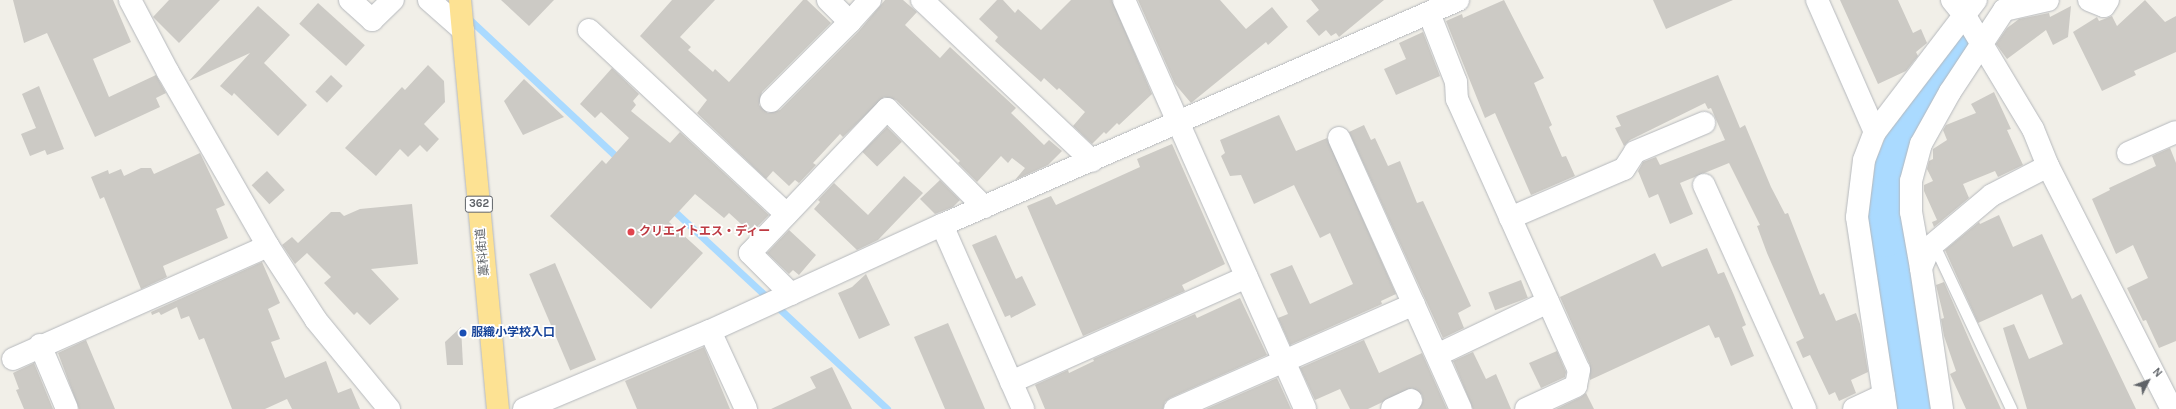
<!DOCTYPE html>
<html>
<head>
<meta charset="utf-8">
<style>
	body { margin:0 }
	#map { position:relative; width:2176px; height:409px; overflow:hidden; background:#f1efe8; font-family:Karla,"Noto Sans JP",sans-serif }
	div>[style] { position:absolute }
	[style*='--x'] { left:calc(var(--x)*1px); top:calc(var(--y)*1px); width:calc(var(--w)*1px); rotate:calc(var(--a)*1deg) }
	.stream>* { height:7px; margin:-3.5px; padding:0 3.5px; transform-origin:3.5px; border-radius:3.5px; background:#aadaff }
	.river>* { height:40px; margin:-20px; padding:0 20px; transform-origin:20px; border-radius:20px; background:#aadaff }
	.building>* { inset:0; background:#cccac5; transform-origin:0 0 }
	.roads { filter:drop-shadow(0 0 1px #b5b8bc) drop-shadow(0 0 1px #b5b8bc) }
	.lane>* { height:11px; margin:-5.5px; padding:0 5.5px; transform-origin:5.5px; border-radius:5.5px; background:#fff }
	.street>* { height:22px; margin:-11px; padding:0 11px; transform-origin:11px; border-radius:11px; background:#fff }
	.highway>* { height:22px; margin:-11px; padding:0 11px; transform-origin:11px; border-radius:11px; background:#fde293 }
	.dots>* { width:11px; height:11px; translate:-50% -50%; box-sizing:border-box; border:2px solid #fff; border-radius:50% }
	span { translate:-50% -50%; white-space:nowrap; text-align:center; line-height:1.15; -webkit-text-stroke:3.5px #fff; paint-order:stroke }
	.shield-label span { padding:1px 3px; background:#fff; border:1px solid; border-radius:3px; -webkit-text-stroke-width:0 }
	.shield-label { font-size:11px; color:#5f6368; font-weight:700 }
	.health-label { font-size:12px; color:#be3a42; font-weight:700 }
	.left { translate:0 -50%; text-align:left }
	.street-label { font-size:12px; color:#5f6368 }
	.transit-label { font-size:12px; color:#164399; font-weight:700 }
	.north { position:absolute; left:2128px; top:361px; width:40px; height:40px; -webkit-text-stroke:3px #fff; paint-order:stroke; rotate:48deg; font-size:11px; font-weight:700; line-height:16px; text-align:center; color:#5f6368 }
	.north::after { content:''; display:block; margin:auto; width:14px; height:18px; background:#5f6368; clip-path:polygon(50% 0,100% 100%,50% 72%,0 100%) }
</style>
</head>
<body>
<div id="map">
	<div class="stream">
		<div style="--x:467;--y:17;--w:211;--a:43.1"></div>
		<div style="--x:1955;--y:50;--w:25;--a:-56"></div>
		<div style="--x:671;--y:208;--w:295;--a:42.9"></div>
	</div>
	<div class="river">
		<div style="--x:1914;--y:409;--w:174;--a:-99.6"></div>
		<div style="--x:1885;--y:237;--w:72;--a:-82"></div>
		<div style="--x:1895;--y:166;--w:61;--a:-67.7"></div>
		<div style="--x:1918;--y:110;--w:70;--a:-58.3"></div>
	</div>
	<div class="building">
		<div style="clip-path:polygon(13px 0,113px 0,131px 42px,93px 59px,109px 97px,156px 75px,166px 93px,156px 98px,160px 107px,95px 137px,47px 33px,24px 43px)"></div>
		<div style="clip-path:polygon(169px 0,220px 0,179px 43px,153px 17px)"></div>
		<div style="clip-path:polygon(501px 0,554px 0,529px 26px)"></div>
		<div style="clip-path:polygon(672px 0,715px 0,680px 37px,691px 47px,688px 50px,713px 72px,715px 69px,729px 82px,803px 0,807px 0,831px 23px,762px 92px,759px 105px,768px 113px,780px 110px,859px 31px,885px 0,903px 0,917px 12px,905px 25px,940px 58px,950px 47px,1016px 108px,1011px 113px,1044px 145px,1049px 140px,1062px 151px,1048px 165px,1015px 180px,1025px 168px,1012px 158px,1008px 163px,1001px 156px,977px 182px,958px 163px,960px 161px,896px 100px,884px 97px,843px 137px,840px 134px,813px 163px,816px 165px,799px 183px,795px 180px,789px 186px,773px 171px,766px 179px,697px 113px,707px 100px,640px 36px)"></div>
		<div style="clip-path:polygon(997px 0,1003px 0,1015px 13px,1018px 9px,1041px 30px,1071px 0,1112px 0,1152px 94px,1119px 125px,1117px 123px,1106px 134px,1104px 132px,1092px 144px,1073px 126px,1085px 112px,1059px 88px,1057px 90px,1044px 78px,1041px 82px,995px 41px,998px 37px,979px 19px)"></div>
		<div style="clip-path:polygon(1138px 0,1220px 0,1246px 29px,1272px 7px,1288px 27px,1268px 45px,1266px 42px,1191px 103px,1175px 84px)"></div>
		<div style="clip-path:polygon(1311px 0,1384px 0,1339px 37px,1336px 33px,1331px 36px,1326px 30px,1319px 36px,1306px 21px,1319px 10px)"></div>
		<div style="clip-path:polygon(1504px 0,1544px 78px,1534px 83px,1552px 125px,1549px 127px,1562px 157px,1566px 156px,1575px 176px,1531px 195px,1495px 113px,1485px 118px,1446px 21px,1462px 14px,1463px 18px)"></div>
		<div style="clip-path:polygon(1653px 0,1733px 0,1666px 29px)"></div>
		<div style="clip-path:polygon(1840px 0,1898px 0,1913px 33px,1921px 29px,1927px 43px,1916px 52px,1918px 56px,1906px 71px,1878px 84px)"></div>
		<div style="clip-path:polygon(2145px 0,2165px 22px,2176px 16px,2176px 52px,2134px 71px,2136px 75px,2102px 91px,2073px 32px,2097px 17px,2099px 21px,2112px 16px,2117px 26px)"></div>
		<div style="left:318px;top:3px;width:63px;height:28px;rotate:42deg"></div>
		<div style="clip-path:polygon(258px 6px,290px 35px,264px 63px,307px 105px,278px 136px,234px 93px,232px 96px,220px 86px,250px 53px,189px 81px)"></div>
		<div style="clip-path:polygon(2071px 6px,2068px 37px,2053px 45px,2046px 30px,2007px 59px,1996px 44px,2007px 28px,2019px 19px,2049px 13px,2050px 17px)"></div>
		<div style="clip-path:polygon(1423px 32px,1440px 76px,1396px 95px,1384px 69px,1406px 59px,1399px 43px)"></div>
		<div style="clip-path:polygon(428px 65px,444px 81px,445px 102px,424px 124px,439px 139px,427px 152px,420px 145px,408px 157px,400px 149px,376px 176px,345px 148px,402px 87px,405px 90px)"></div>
		<div style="clip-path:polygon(612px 68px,639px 94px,633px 101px,636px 105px,631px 111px,670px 143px,680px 132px,769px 215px,751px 233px,729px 213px,724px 218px,695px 194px,669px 222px,703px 253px,651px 309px,550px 216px,602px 160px,606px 164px,629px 138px,601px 112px,595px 118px,580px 104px)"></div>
		<div style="left:331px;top:75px;width:16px;height:23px;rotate:43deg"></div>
		<div style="clip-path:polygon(1718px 75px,1740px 128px,1745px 125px,1771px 187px,1785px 214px,1788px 213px,1820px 295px,1824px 293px,1836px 321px,1856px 313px,1860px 324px,1868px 372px,1851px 380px,1856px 393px,1839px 401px,1835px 392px,1829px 395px,1810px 355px,1803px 358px,1796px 342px,1804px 338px,1767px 253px,1757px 226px,1760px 225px,1729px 163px,1680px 183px,1693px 214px,1670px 224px,1658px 194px,1649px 198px,1638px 171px,1643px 162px,1656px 157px,1660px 165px,1725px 140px,1711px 108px,1708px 109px,1705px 103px,1630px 140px,1624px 146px,1615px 128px,1621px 126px,1616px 116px)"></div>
		<div style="clip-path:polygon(524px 79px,564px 117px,523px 135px,504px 101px)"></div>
		<div style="clip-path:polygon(39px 86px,64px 149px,47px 155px,45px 150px,30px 156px,21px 134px,36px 128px,22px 94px)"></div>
		<div style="clip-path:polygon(1994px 92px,2011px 129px,2007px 130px,2023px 165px,1998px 177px,1995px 171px,1963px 184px,1969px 198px,1934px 227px,1932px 222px,1937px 220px,1924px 191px,1924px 185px,1933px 181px,1927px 169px,1929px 161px,1933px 159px,1933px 149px,1947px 140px,1943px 130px,1946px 125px,1976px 113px,1971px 104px)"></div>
		<div style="clip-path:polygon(1279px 115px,1296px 151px,1327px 138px,1396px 294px,1381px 301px,1382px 304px,1290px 345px,1278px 318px,1288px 314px,1270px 274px,1292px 265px,1310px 304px,1353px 284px,1330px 233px,1320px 238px,1294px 185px,1254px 204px,1241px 175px,1230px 176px,1221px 156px,1225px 153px,1220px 140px)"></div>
		<div style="clip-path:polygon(1364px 125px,1371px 140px,1375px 138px,1388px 166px,1400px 161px,1417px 203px,1423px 201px,1471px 306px,1458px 313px,1464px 328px,1443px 338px,1349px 132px)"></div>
		<div style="left:887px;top:127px;width:21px;height:35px;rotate:45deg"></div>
		<div style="clip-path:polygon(1172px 144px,1225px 264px,1182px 285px,1185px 291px,1083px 336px,1027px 206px,1051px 196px,1056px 205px,1140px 167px,1137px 159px)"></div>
		<div style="clip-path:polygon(2170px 148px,2176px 163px,2176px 341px,2159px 348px,2146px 320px,2143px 321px,2127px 288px,2148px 278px,2133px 245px,2116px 254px,2092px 199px,2110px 190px,2109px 188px,2156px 166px,2152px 156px)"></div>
		<div style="clip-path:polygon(200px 153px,225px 205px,216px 209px,228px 238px,163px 266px,167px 277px,141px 289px,104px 197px,100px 199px,91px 177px,108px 170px,109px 174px,121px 169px,124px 176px,141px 168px,151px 168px,154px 174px)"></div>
		<div style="left:267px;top:171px;width:26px;height:21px;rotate:47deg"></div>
		<div style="clip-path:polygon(904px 176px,923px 193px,878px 240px,857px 250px,814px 209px,820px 202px,818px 200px,834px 183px,868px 215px)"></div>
		<div style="clip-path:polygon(940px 180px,960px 200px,953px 207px,935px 214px,920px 199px)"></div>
		<div style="clip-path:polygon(412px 204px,418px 264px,371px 269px,399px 299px,370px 325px,357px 312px,354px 315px,324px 283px,331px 277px,307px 253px,295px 264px,282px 245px,292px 237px,298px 243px,331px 212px,340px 212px,344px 216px,360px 209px)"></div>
		<div style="clip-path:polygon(1999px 215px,2013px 247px,2042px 234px,2072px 299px,2081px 294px,2136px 409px,2027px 409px,2003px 328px,2014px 324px,2029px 359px,2063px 344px,2042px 294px,1978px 323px,1945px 250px,1979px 222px,1980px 224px)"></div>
		<div style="clip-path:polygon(789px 230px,816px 255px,799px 275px,793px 270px,789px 274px,767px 253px)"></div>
		<div style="clip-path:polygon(996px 235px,1016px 279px,1022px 276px,1036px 305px,1011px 318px,1010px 315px,1005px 317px,972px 245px)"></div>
		<div style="clip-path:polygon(1707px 248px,1718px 274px,1724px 272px,1734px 295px,1746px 325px,1742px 327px,1754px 356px,1731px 366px,1719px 337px,1715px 338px,1709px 325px,1590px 380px,1590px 365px,1560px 297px,1655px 253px,1662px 267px)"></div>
		<div style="clip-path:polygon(262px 262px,280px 303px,268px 309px,280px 339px,271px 342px,285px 378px,326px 361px,338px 393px,351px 388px,360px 409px,292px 409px,287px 399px,265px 409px,232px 409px,204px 338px,199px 340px,189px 316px,181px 319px,177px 307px,161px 315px,159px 312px,152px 315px,151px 312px)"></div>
		<div style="left:555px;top:263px;width:105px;height:28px;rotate:67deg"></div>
		<div style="clip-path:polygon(866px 274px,890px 325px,859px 339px,838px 293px,852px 287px)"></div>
		<div style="left:1521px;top:280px;width:19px;height:35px;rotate:69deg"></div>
		<div style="clip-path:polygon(1944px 282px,1975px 353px,2001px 409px,1966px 409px,1950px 374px,1956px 371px,1944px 336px,1941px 319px,1944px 318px,1936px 285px)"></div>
		<div style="clip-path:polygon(1240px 298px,1267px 355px,1170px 398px,1165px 402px,1163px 409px,1045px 409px,1035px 385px,1068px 370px,1069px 373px,1094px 361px,1093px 359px,1195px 314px,1197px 318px)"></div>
		<div style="clip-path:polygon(948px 323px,985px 409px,945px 409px,914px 337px)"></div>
		<div style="clip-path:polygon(461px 327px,463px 365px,447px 365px,445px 342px)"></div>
		<div style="clip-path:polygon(86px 340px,96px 364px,115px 409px,79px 409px,58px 353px)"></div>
		<div style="clip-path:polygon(1364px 340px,1379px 373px,1422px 353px,1447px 409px,1419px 409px,1423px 401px,1422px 395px,1412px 388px,1368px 409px,1350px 409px,1340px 389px,1315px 400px,1300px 368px)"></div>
		<div style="clip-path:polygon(704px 347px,730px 409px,637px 409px,625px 381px)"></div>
		<div style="clip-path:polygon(1557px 351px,1566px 372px,1565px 377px,1541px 388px,1529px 363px)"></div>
		<div style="clip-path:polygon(1473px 352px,1486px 379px,1496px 374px,1511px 409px,1473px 409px,1453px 361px)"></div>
		<div style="clip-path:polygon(34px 363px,53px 409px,24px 409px,16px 390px,19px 389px,13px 373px)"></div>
		<div style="clip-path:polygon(832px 367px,852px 409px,771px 409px,816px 388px,810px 377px)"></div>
		<div style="clip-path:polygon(1277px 378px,1291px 409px,1206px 409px)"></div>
		<div style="clip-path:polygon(1586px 393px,1594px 409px,1556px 409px,1581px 397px)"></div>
	</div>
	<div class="roads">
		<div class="lane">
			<div style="--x:1934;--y:245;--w:181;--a:64.8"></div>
		</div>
		<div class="street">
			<div style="--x:130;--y:0;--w:81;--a:62.2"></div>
			<div style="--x:168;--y:72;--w:201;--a:60.1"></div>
			<div style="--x:268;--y:246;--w:88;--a:57"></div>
			<div style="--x:316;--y:320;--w:115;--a:50.6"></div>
			<div style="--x:350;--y:0;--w:30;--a:42"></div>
			<div style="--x:372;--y:20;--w:29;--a:-44"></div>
			<div style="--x:429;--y:0;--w:45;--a:41.4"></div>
			<div style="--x:828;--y:0;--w:31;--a:45"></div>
			<div style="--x:850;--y:22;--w:30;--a:-48"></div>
			<div style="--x:922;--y:0;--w:234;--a:43.4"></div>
			<div style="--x:1124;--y:0;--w:447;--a:66.1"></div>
			<div style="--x:1817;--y:0;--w:144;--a:66.3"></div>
			<div style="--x:1952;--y:0;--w:21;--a:51"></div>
			<div style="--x:1965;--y:16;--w:132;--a:59"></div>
			<div style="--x:2033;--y:129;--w:40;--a:68"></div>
			<div style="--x:2048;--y:166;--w:273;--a:63"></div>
			<div style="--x:2089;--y:0;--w:16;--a:22"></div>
			<div style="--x:2104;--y:6;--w:7;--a:-56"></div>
			<div style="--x:1429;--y:13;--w:74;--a:68.6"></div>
			<div style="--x:1456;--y:82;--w:17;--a:87"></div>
			<div style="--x:1457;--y:99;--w:297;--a:65.8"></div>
			<div style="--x:1579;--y:370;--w:16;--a:101"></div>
			<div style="--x:1576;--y:386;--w:55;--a:155.3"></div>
			<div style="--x:589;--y:30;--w:270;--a:43"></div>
			<div style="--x:771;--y:101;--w:112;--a:-45"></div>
			<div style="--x:1339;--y:138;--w:297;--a:65.8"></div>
			<div style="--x:2128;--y:153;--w:52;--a:-23.6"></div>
			<div style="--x:1704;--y:185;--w:246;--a:65.7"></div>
			<div style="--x:1510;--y:218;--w:124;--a:-23.3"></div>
			<div style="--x:1624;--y:169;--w:20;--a:-57"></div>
			<div style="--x:1635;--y:152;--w:75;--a:-22.8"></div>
			<div style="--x:942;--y:225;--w:201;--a:66.2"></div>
			<div style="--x:1921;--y:268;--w:57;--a:-100.1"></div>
			<div style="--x:1911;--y:212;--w:31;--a:-90"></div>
			<div style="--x:1911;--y:181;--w:38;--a:-75"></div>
			<div style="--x:1921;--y:144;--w:60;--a:-60.9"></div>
			<div style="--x:1950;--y:92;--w:98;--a:-56.6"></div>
			<div style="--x:2004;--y:10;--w:45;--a:-12.8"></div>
			<div style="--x:791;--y:294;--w:58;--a:-135"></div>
			<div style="--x:750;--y:253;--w:199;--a:-46.4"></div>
			<div style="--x:887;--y:109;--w:138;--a:45.3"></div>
			<div style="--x:710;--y:331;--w:86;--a:65.2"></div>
			<div style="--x:40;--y:345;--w:69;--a:67.1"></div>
			<div style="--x:1437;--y:355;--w:123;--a:-25.5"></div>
			<div style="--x:13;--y:359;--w:279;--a:-23.9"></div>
			<div style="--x:1011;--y:382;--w:258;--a:-24"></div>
			<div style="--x:524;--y:409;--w:202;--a:-22.8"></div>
			<div style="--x:710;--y:331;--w:255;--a:-24.6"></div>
			<div style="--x:942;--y:225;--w:563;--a:-23.56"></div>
			<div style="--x:1175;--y:409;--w:261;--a:-23.7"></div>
			<div style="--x:1392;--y:409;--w:21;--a:-25"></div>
			<div style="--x:1854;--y:409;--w:33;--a:-25"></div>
			<div style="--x:1886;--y:409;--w:194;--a:-98.6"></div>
			<div style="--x:1857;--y:217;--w:57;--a:-83"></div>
			<div style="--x:1864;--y:160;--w:30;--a:-69"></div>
			<div style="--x:1875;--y:132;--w:166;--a:-52.6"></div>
			<div style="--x:1942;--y:409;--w:143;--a:-98.5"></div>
			<div style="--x:1921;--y:268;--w:23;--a:-67"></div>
			<div style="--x:1930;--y:247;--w:81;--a:-40"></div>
			<div style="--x:1992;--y:195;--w:63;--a:-27.4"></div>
		</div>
		<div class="highway">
			<div style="--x:460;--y:0;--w:411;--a:84.7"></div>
		</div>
	</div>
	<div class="dots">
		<div style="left:631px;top:232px;background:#e0444e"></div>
		<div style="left:463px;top:333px;background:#1a4fb4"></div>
	</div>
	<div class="shield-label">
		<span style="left:479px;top:204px">362</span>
	</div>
	<div class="health-label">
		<span class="left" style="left:639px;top:232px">クリエイトエス・ディー</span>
	</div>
	<div class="street-label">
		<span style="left:483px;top:252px;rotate:-95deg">藁科街道</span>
	</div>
	<div class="transit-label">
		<span class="left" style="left:471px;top:333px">服織小学校入口</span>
	</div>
	<div class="north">N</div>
</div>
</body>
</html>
